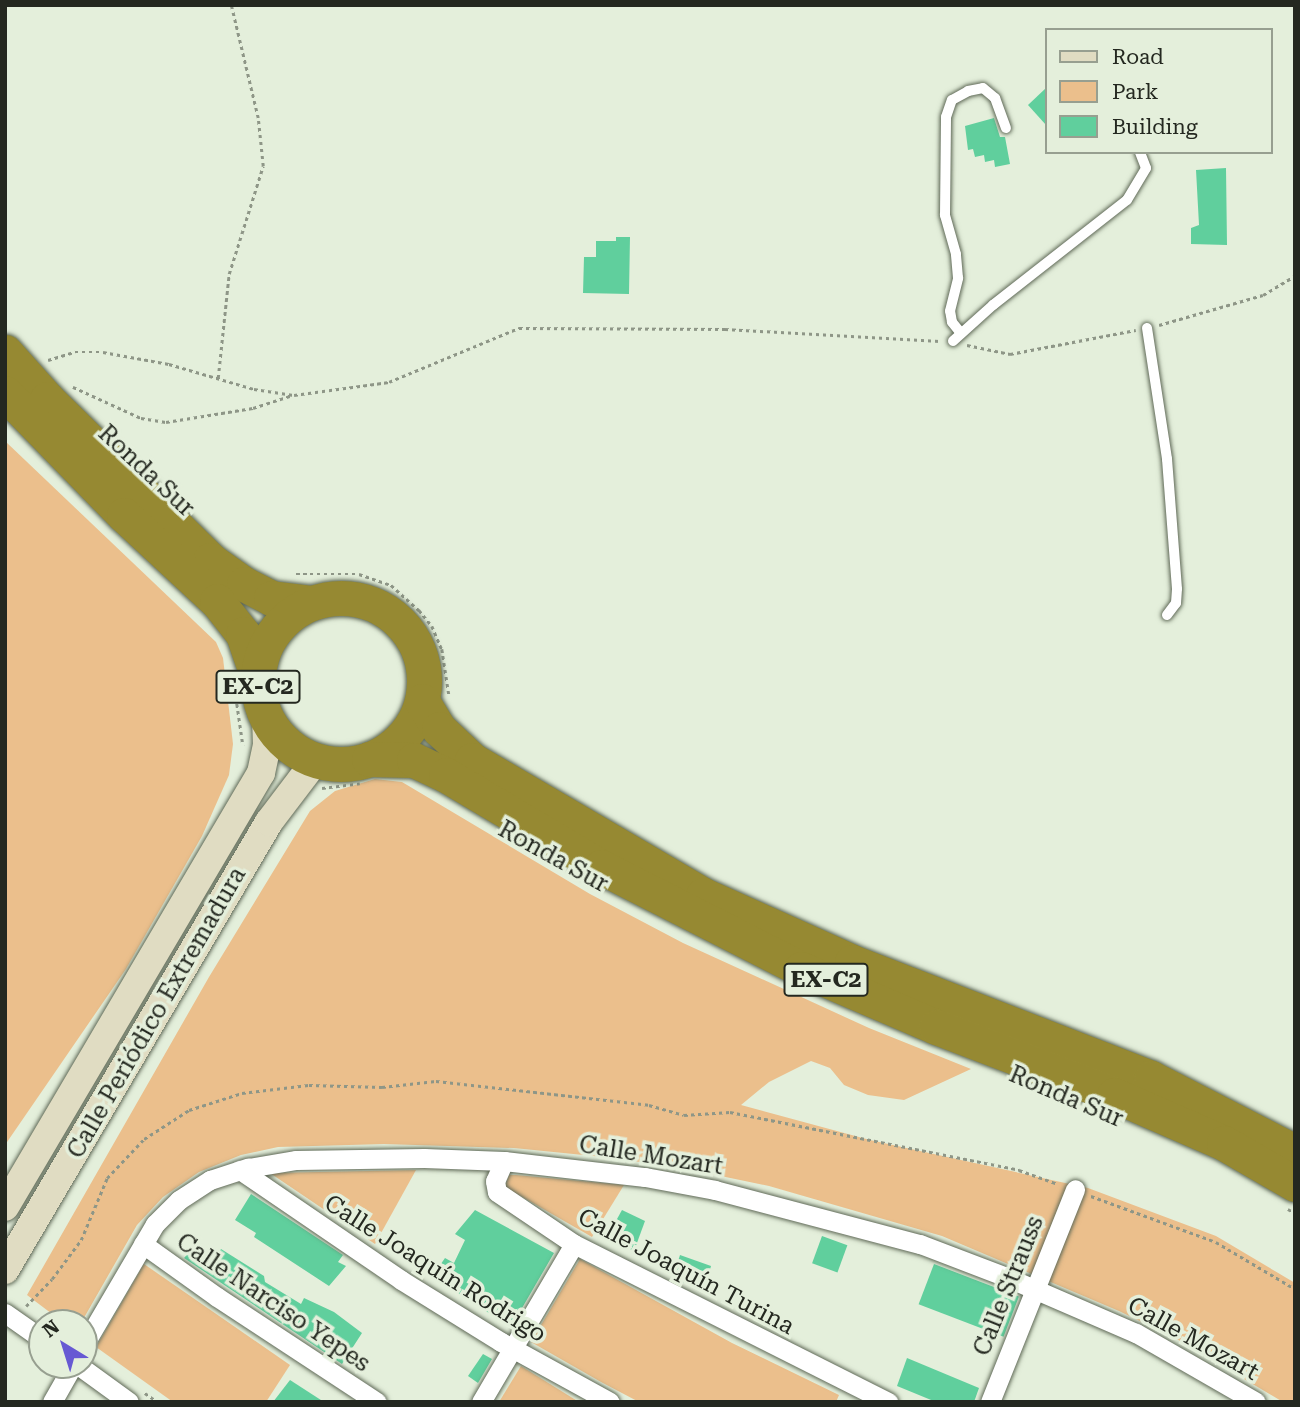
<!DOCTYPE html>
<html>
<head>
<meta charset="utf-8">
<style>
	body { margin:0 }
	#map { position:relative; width:1300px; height:1407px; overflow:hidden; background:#e4efdb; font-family:"Roboto Serif",serif }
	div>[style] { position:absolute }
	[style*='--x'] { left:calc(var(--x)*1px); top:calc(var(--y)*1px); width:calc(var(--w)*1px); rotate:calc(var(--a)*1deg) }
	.green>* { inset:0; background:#ebbf8c }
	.building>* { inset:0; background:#60cf9d; transform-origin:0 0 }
	.path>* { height:2.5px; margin-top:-1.25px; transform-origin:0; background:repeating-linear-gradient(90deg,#8e9687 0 3.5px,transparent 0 7px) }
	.roads { filter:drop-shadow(0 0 2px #5f6957) drop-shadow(0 0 2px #5f6957) }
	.lane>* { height:10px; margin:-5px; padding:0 5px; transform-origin:5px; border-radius:5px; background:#fff }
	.street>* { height:19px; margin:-9.5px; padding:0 9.5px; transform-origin:9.5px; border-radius:9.5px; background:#fff }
	.secondary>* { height:28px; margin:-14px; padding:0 14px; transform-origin:14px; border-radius:14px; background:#e0dcc2 }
	.highway>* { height:35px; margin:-17.5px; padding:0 17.5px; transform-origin:17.5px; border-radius:17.5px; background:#968932 }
	.highway>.ring { margin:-17.5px; padding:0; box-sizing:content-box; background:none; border:35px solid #968932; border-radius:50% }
	span { translate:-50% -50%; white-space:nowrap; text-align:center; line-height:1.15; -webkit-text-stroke:7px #e4efdb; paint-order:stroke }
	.shield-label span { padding:2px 5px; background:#e4efdb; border:2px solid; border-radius:5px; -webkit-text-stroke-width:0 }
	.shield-label { font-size:23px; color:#242820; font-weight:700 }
	.street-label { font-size:24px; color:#242820 }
	.frame { position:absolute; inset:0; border:7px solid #242820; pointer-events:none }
	.legend { position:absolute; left:1045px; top:28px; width:228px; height:126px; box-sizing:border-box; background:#e4efdb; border:2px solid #979f90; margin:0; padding:9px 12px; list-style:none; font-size:21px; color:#242820 }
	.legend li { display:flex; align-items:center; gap:14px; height:35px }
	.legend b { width:35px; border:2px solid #979f90 }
	.north { position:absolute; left:28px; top:1309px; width:70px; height:70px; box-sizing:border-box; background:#e4efdb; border:2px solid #979f90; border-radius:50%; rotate:322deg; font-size:19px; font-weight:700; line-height:28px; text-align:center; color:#242820 }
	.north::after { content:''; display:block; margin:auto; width:24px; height:32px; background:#6759d3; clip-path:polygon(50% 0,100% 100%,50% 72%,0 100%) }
</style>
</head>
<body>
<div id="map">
	<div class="green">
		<div style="clip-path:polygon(5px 441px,216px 642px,223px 658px,233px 744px,229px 775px,202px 836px,126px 969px,5px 1145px)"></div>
		<div style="clip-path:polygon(375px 779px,402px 782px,590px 894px,683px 943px,869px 1028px,971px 1069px,904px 1100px,868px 1095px,844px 1085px,830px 1068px,811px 1061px,769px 1082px,741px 1105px,870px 1140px,1088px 1188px,1216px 1236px,1295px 1283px,1295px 1402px,1283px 1402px,1175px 1338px,1119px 1311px,942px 1236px,769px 1186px,692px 1170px,613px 1158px,514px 1148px,384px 1144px,278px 1147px,241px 1155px,199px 1172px,163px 1197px,137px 1225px,81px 1323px,64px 1323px,27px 1295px,209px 977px,310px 811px,335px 791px)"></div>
		<div style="clip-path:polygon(416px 1170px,375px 1244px,270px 1173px)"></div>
		<div style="clip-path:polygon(509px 1175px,516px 1175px,624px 1185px,592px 1237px,505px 1187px)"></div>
		<div style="clip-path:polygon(580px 1259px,732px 1343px,839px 1395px,836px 1402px,639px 1402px,601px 1382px,531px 1342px)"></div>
		<div style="clip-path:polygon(144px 1264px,290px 1365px,266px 1402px,173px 1402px,96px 1347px)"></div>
		<div style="clip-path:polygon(521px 1366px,579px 1402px,499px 1402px)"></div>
	</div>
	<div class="building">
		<div style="clip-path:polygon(1046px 88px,1046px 125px,1028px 105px)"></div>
		<div style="clip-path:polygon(994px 118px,1000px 137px,1005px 137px,1010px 164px,995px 167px,994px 160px,985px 162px,984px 155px,975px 157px,973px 149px,968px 150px,965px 126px)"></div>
		<div style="clip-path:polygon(1226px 168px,1227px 245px,1191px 244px,1191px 228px,1199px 225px,1196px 170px)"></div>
		<div style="clip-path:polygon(616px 237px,630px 237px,629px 294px,583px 293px,584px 257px,596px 257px,596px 241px,616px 241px)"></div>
		<div style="clip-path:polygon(251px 1194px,343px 1255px,338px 1262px,346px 1266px,329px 1286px,254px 1237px,256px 1233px,235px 1220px)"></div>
		<div style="clip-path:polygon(475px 1210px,554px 1253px,511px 1327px,432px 1277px,445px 1258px,454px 1263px,465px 1240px,455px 1234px)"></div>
		<div style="clip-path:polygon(622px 1210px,645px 1221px,634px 1251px,607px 1237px)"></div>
		<div style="left:822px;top:1236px;width:27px;height:29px;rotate:20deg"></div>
		<div style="clip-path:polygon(194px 1247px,213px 1261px,221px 1249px,264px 1276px,265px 1282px,301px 1304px,304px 1298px,334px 1312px,362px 1333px,342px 1364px,184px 1258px)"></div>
		<div style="clip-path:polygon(680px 1255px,711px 1266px,704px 1291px,673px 1278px)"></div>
		<div style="left:934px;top:1264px;width:91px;height:43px;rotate:21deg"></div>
		<div style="clip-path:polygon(483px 1354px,492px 1359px,478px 1383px,468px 1376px)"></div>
		<div style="clip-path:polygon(907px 1358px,979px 1388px,974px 1402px,936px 1402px,897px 1386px)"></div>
		<div style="clip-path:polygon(290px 1380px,324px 1402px,273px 1402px)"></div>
	</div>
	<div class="path">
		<div style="--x:1159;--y:325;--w:108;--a:-16.1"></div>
		<div style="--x:1263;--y:295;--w:37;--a:-31"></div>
		<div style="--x:967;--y:345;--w:44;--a:11.8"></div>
		<div style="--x:1010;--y:354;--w:128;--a:-10.8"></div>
		<div style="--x:48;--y:360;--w:28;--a:-17"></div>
		<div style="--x:75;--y:352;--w:28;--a:0"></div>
		<div style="--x:103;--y:352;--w:67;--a:10.3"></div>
		<div style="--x:169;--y:364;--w:89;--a:16.4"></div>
		<div style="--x:254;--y:389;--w:40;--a:8.5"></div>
		<div style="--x:294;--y:395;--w:96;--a:-7.8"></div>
		<div style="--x:389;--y:382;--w:141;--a:-22.6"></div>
		<div style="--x:519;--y:328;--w:206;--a:0.3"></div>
		<div style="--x:725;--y:329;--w:215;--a:3.2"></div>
		<div style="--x:218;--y:378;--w:105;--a:-84"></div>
		<div style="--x:229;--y:274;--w:113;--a:-72.5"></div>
		<div style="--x:263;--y:166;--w:48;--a:-95.9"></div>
		<div style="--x:258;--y:118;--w:116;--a:-103.4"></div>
		<div style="--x:73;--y:387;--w:75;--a:24.5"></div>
		<div style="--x:141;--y:418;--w:25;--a:9"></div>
		<div style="--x:166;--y:422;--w:88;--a:-9.1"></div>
		<div style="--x:253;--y:408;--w:40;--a:-18"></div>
		<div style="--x:296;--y:574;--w:63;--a:0"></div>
		<div style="--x:359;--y:574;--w:34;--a:19"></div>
		<div style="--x:391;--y:585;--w:38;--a:42"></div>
		<div style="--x:419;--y:610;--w:21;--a:51"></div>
		<div style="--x:432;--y:626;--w:25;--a:67"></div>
		<div style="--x:442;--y:649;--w:47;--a:81.3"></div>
		<div style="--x:235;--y:690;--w:56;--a:81.7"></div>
		<div style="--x:322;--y:788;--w:38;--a:-7"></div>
		<div style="--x:1091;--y:1196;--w:133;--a:20.2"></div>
		<div style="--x:1216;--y:1242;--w:92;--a:30.7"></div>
		<div style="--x:1288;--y:1209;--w:8;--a:30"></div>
		<div style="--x:26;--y:1306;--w:37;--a:-46"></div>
		<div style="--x:52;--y:1279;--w:49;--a:-53.4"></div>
		<div style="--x:81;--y:1240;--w:67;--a:-67.2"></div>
		<div style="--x:107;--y:1178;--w:54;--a:-46.5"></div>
		<div style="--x:144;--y:1139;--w:54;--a:-32.8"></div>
		<div style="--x:189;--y:1110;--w:56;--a:-17.8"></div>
		<div style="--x:242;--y:1093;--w:67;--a:-6.8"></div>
		<div style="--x:309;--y:1085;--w:73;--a:1.6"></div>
		<div style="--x:382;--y:1087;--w:54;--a:-6.3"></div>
		<div style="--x:436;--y:1081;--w:214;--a:6.4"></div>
		<div style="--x:649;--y:1105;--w:36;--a:16"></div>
		<div style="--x:684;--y:1115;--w:46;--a:-3.7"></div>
		<div style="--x:730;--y:1112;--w:295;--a:11.3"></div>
		<div style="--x:1019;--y:1170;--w:41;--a:19.7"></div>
		<div style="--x:145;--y:1393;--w:16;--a:35"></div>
	</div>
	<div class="roads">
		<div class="lane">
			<div style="--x:1147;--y:328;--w:133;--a:81.3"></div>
			<div style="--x:1167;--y:459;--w:130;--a:85.6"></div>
			<div style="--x:1177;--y:589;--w:14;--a:94"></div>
			<div style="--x:1176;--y:603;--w:15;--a:127"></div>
			<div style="--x:960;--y:332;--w:13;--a:-129"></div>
			<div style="--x:952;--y:322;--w:11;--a:-100"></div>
			<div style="--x:950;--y:311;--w:34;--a:-76"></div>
			<div style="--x:958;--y:278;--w:24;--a:-95"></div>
			<div style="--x:956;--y:254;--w:41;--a:-105.8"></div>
			<div style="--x:945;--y:215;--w:98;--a:-89.4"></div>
			<div style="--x:946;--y:117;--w:18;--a:-71"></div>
			<div style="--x:952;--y:100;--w:18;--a:-29"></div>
			<div style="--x:968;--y:91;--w:15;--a:-11"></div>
			<div style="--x:983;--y:88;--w:16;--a:40"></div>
			<div style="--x:995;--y:98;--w:32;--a:70"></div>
			<div style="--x:953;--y:341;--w:54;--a:-42"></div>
			<div style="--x:993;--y:305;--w:170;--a:-38.1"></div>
			<div style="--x:1127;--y:200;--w:37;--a:-59"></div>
			<div style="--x:1146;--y:168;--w:17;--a:-111"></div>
		</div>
		<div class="street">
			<div style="--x:504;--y:1161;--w:22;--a:114"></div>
			<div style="--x:495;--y:1181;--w:11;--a:80"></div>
			<div style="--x:497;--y:1192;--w:93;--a:34"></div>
			<div style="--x:574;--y:1244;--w:352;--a:26.7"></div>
			<div style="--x:240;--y:1170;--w:195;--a:34.3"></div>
			<div style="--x:401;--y:1280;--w:118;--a:31.8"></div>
			<div style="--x:501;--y:1342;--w:124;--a:28.8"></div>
			<div style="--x:143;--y:1244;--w:91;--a:35.6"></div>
			<div style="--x:217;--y:1297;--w:191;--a:33.3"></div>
			<div style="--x:5;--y:1313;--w:45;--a:35.1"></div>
			<div style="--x:84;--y:1345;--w:140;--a:-59.6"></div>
			<div style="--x:155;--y:1224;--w:34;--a:-45"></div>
			<div style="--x:179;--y:1200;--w:37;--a:-33"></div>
			<div style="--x:210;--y:1180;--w:40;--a:-18"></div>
			<div style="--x:248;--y:1168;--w:49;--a:-9.5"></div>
			<div style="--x:296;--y:1160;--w:128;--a:-0.9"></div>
			<div style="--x:424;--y:1158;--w:80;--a:2.1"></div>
			<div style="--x:504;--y:1161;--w:142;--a:6.5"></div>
			<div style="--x:645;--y:1177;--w:71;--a:10.5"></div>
			<div style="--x:715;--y:1190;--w:212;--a:14.8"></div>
			<div style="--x:920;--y:1244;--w:90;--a:20.9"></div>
			<div style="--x:1004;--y:1276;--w:144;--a:23.4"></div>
			<div style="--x:1136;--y:1333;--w:138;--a:29.9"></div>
			<div style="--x:78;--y:1365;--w:63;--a:36"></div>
			<div style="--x:52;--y:1402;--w:43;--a:-60.4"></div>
			<div style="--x:481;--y:1402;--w:183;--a:-59.5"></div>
			<div style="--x:990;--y:1402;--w:229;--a:-68.2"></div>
		</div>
		<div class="secondary">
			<div style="--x:5;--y:1207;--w:504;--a:-59.47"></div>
			<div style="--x:261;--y:773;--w:29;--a:-78"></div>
			<div style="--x:267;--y:745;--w:27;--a:-92"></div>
			<div style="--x:5;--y:1270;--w:520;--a:-59.49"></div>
			<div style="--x:269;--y:822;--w:78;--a:-52.8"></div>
		</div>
		<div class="highway">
			<div style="--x:5;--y:352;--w:63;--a:48.2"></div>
			<div style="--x:47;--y:399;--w:229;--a:44.6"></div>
			<div style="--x:210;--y:560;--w:42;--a:35.2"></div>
			<div style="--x:244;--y:584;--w:30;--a:27"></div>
			<div style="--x:271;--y:598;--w:40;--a:7.1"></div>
			<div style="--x:5;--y:393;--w:170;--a:45.7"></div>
			<div style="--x:124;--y:515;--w:127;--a:42.8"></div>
			<div style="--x:217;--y:601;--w:42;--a:51.8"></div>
			<div style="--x:243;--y:634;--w:46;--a:71.2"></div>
			<div class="ring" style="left:258px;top:598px;width:131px;height:131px"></div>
			<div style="--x:422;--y:701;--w:33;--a:59"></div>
			<div style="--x:439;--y:729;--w:45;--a:43.2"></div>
			<div style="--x:472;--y:760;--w:268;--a:30.3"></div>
			<div style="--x:703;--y:895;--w:163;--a:24.2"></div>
			<div style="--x:852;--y:962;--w:321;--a:21.2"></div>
			<div style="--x:1151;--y:1078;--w:162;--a:27.2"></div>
			<div style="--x:369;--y:759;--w:45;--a:1.3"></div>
			<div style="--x:414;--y:760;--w:35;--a:25"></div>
			<div style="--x:446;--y:775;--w:180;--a:30.7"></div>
			<div style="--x:601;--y:867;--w:225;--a:27"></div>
			<div style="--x:801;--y:969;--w:147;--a:23.2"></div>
			<div style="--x:936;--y:1027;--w:191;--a:20.9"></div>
			<div style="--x:1114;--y:1095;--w:120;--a:23.6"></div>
			<div style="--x:1224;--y:1143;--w:82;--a:30"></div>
		</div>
	</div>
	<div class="shield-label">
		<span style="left:258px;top:687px">EX-C2</span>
		<span style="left:826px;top:980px">EX-C2</span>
	</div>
	<div class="street-label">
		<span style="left:146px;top:471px;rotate:43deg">Ronda Sur</span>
		<span style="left:553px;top:857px;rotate:29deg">Ronda Sur</span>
		<span style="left:157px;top:1013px;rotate:-60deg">Calle Periódico Extremadura</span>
		<span style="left:1066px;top:1097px;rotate:23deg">Ronda Sur</span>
		<span style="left:651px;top:1156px;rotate:9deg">Calle Mozart</span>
		<span style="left:435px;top:1269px;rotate:32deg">Calle Joaquín Rodrigo</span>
		<span style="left:686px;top:1272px;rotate:28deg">Calle Joaquín Turina</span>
		<span style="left:1009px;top:1286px;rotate:-68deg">Calle Strauss</span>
		<span style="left:273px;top:1303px;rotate:34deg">Calle Narciso Yepes</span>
		<span style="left:1193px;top:1339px;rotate:29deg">Calle Mozart</span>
	</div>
	<div class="frame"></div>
	<ul class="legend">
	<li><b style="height:9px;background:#e0dcc2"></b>Road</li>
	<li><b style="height:19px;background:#ebbf8c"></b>Park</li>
	<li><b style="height:19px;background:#60cf9d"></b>Building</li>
	</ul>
	<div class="north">N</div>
</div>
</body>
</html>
